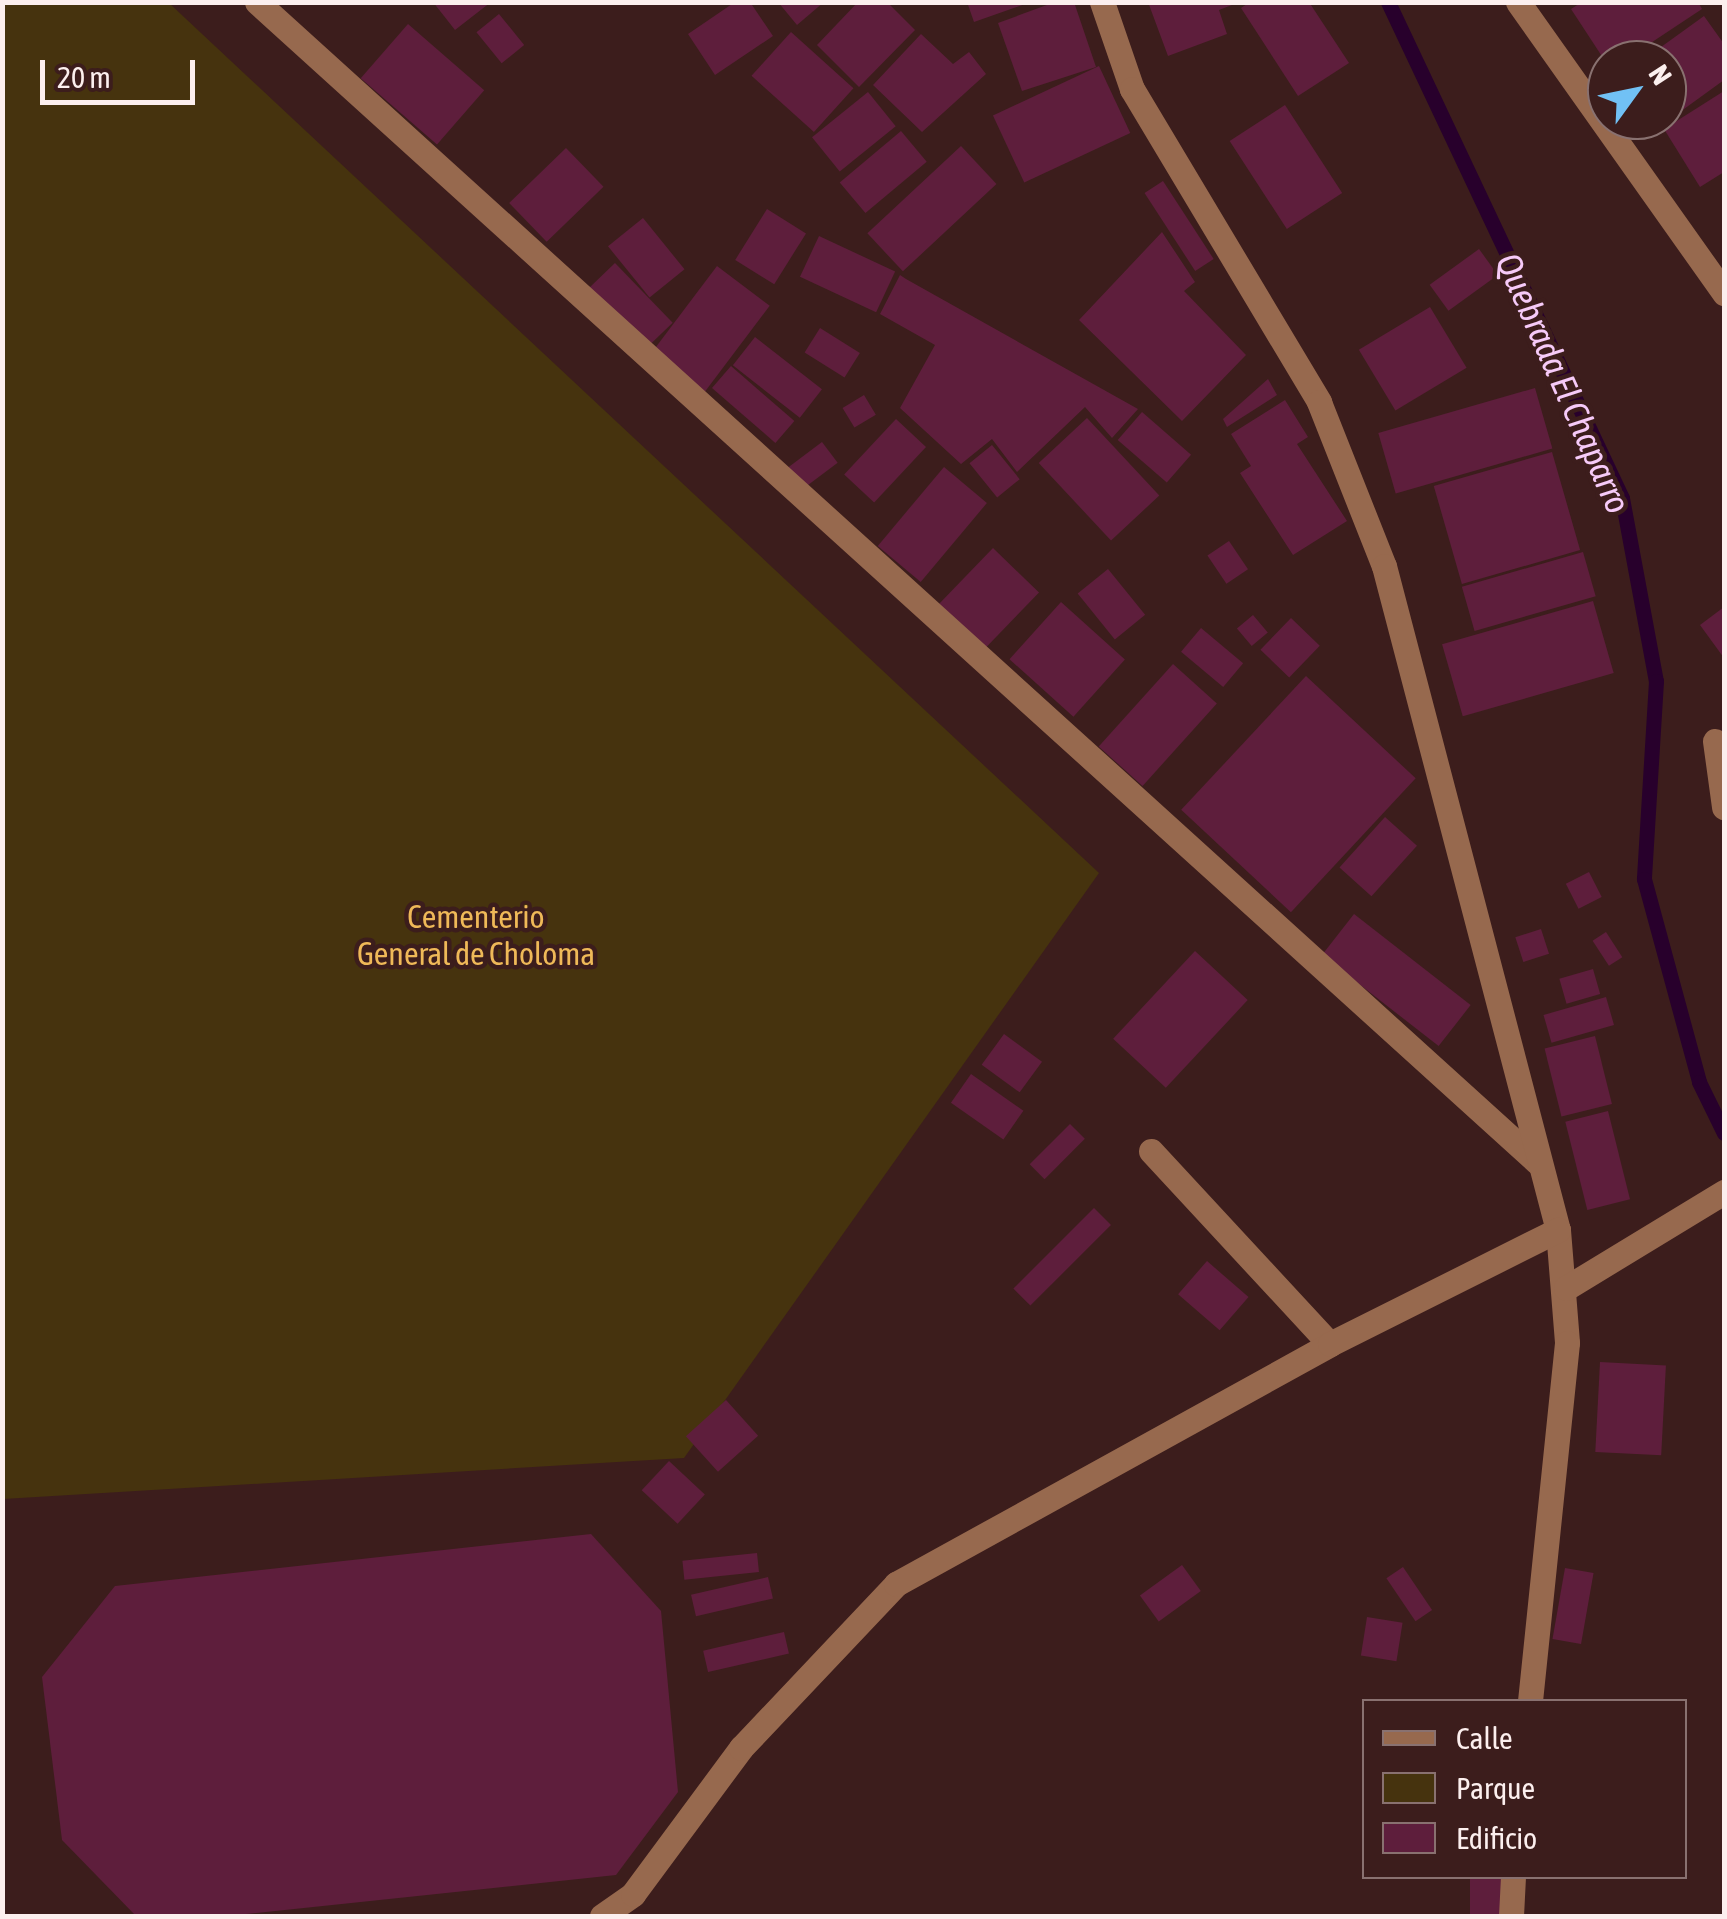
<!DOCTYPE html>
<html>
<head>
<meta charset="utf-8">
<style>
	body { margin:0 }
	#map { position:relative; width:1727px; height:1919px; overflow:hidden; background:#3c1d1c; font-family:"Asap Condensed",sans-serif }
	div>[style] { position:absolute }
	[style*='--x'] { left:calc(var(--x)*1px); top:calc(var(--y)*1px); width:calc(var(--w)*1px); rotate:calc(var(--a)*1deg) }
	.green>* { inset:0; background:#46330e }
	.stream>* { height:15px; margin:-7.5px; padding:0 7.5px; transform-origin:7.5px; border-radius:7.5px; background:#28002c }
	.building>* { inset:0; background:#5e1e3c; transform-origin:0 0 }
	.minor>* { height:25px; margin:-12.5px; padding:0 12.5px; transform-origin:12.5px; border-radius:12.5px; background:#97694e }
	span { translate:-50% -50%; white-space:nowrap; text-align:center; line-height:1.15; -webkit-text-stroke:9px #3c1d1c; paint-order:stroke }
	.park-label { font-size:32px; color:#efb958 }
	.water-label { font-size:35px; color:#f6caf8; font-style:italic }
	.frame { position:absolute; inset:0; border:5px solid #fcefee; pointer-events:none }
	.legend { position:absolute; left:1362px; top:1699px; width:325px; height:180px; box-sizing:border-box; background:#3c1d1c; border:2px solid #897170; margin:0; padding:12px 18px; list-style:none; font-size:30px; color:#fcefee }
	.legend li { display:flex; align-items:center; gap:20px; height:50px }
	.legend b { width:50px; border:2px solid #897170 }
	.north { position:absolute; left:1587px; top:40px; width:100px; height:100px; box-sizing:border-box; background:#3c1d1c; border:2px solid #897170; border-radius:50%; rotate:57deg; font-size:28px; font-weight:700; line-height:40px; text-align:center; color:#fcefee }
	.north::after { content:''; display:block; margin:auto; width:35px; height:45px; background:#71c1f5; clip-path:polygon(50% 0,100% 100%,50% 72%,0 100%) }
	.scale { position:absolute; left:40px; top:60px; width:155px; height:45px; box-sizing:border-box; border:5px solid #fcefee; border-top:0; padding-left:12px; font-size:30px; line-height:35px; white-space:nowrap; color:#fcefee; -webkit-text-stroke:8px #3c1d1c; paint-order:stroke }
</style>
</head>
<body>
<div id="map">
	<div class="green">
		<div style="clip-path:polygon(3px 3px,169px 3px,1099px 873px,684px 1458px,3px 1499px)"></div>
	</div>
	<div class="stream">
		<div style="--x:1388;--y:2;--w:548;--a:64.74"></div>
		<div style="--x:1622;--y:498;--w:186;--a:79.5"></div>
		<div style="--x:1656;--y:681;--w:198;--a:93.5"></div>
		<div style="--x:1644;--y:879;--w:210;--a:74.8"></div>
		<div style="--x:1699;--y:1082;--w:57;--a:63.9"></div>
	</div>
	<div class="building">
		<div style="clip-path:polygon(433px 2px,491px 2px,455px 30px)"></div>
		<div style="clip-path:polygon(735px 2px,750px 2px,773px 36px,715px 75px,688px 34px)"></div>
		<div style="clip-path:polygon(778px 2px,824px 2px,797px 25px)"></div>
		<div style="clip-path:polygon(858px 2px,887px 2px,915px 30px,859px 87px,817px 45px)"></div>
		<div style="clip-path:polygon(967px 2px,1028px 2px,1028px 3px,974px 22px)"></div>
		<div style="clip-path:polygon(1055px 2px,1074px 2px,1096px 67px,1022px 91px,998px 23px)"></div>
		<div style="clip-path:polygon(1148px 2px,1237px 2px,1237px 3px,1219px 10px,1227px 34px,1168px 56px)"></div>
		<div style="clip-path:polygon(1250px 2px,1309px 2px,1349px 63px,1298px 96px,1241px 8px)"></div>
		<div style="clip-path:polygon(1582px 2px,1698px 2px,1702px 9px,1625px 60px,1607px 64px,1571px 9px)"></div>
		<div style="left:499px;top:14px;width:40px;height:29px;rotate:51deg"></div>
		<div style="clip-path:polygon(1704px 16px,1724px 44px,1724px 80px,1673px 117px,1667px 109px,1667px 60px,1643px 60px)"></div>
		<div style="left:408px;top:24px;width:101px;height:72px;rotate:41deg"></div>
		<div style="left:791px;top:32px;width:84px;height:59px;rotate:42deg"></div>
		<div style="clip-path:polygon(921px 34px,953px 64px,969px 52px,986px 74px,922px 132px,873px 85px)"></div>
		<div style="left:1099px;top:66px;width:74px;height:117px;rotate:65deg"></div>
		<div style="clip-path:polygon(1724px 91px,1724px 172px,1700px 187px,1664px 129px)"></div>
		<div style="left:868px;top:92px;width:44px;height:72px;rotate:51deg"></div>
		<div style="left:1285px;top:105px;width:105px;height:66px;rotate:57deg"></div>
		<div style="left:901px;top:131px;width:40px;height:80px;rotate:50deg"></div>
		<div style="left:961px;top:146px;width:52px;height:128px;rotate:47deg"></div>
		<div style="left:566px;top:148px;width:54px;height:79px;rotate:46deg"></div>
		<div style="left:1163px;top:181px;width:93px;height:22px;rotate:57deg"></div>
		<div style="left:767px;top:209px;width:46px;height:60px;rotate:32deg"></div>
		<div style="left:643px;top:218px;width:66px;height:45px;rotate:51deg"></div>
		<div style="clip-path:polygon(1162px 232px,1195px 282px,1184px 291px,1246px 355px,1182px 421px,1079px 320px)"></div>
		<div style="left:819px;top:236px;width:84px;height:45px;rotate:25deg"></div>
		<div style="left:1479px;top:249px;width:32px;height:61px;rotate:54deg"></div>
		<div style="left:615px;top:263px;width:83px;height:39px;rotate:46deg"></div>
		<div style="left:717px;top:266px;width:66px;height:109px;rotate:37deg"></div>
		<div style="clip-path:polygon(900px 275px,906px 279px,1138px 409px,1112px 438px,1085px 407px,1017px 472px,992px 439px,961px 464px,900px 408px,935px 345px,880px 314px)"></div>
		<div style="left:1430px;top:307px;width:71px;height:83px;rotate:59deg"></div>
		<div style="left:820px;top:328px;width:47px;height:29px;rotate:32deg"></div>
		<div style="left:755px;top:337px;width:85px;height:36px;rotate:38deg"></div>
		<div style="left:731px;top:366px;width:84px;height:29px;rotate:41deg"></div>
		<div style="clip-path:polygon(1268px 379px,1277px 395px,1227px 427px,1223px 419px)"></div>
		<div style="left:1535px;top:388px;width:63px;height:163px;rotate:74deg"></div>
		<div style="left:864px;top:395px;width:23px;height:25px;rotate:59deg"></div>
		<div style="clip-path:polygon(1285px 400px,1308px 437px,1297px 444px,1347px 521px,1293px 555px,1240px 473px,1251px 466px,1231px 434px)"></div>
		<div style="left:1142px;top:412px;width:65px;height:37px;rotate:41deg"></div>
		<div style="left:1087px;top:418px;width:106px;height:66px;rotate:47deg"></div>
		<div style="left:896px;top:419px;width:41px;height:76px;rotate:43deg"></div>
		<div style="left:822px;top:442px;width:26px;height:45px;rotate:53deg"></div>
		<div style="left:992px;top:445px;width:44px;height:29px;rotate:51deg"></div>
		<div style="left:1552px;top:452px;width:102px;height:123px;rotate:74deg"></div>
		<div style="left:944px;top:467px;width:56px;height:103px;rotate:40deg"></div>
		<div style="left:1229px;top:541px;width:34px;height:26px;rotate:56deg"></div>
		<div style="left:993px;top:548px;width:64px;height:83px;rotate:44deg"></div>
		<div style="left:1583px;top:552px;width:46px;height:126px;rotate:74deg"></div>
		<div style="left:1108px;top:569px;width:59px;height:39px;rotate:51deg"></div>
		<div style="left:1593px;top:601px;width:75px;height:157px;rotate:74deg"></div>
		<div style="left:1061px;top:602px;width:86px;height:77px;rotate:42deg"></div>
		<div style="clip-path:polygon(1724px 607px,1724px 658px,1700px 625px)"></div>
		<div style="left:1253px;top:615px;width:23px;height:21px;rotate:50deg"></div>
		<div style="left:1291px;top:618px;width:40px;height:44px;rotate:44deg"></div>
		<div style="left:1201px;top:628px;width:55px;height:31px;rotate:40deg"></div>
		<div style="left:1173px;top:664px;width:59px;height:111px;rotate:42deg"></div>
		<div style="left:1306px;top:676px;width:150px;height:183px;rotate:43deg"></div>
		<div style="left:1385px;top:817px;width:43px;height:68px;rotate:42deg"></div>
		<div style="left:1589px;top:872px;width:28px;height:26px;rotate:63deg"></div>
		<div style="left:1354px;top:914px;width:148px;height:52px;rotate:38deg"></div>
		<div style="left:1541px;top:929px;width:26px;height:27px;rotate:72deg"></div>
		<div style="left:1606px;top:932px;width:30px;height:16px;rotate:57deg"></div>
		<div style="left:1195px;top:951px;width:72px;height:120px;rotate:43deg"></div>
		<div style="left:1593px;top:969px;width:26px;height:35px;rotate:74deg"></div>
		<div style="left:1606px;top:997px;width:29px;height:65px;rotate:74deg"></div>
		<div style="left:1004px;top:1034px;width:47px;height:38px;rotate:36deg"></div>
		<div style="left:1595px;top:1036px;width:70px;height:52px;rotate:76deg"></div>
		<div style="left:971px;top:1074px;width:64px;height:35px;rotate:35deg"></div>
		<div style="left:1608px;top:1111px;width:91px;height:44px;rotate:76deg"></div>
		<div style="left:1070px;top:1124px;width:21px;height:57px;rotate:45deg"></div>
		<div style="left:1094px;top:1208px;width:24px;height:114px;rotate:45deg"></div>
		<div style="left:1207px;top:1261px;width:55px;height:44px;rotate:41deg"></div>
		<div style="left:1600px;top:1362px;width:66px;height:90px;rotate:3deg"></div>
		<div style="left:726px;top:1400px;width:48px;height:54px;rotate:48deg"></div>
		<div style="left:669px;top:1461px;width:49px;height:40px;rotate:43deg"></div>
		<div style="clip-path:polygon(591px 1534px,661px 1611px,678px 1792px,616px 1875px,227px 1916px,136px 1916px,62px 1840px,42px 1677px,115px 1586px)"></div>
		<div style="left:757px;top:1553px;width:19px;height:75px;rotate:84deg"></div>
		<div style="left:1182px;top:1565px;width:32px;height:52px;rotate:54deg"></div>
		<div style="left:1403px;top:1567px;width:52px;height:20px;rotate:56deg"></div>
		<div style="left:1565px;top:1568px;width:29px;height:72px;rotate:10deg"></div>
		<div style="left:768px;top:1577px;width:22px;height:79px;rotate:77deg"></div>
		<div style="left:1367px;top:1617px;width:36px;height:39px;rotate:9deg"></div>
		<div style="left:784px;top:1632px;width:22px;height:83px;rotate:77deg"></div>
		<div style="left:1470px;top:1876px;width:39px;height:40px"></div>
	</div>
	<div class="minor">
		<div style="--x:257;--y:2;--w:1727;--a:42.18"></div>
		<div style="--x:1102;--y:2;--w:92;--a:71"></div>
		<div style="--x:1132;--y:89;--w:365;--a:59.1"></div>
		<div style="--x:1319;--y:402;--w:176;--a:68.4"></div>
		<div style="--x:1384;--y:566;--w:686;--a:75.32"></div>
		<div style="--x:1558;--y:1230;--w:113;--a:85.4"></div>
		<div style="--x:1567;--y:1343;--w:361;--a:95.9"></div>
		<div style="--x:1518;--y:2;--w:357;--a:54.7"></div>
		<div style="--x:1715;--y:741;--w:67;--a:82.2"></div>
		<div style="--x:1151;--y:1151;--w:263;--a:47.2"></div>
		<div style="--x:1566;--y:1288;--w:185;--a:-31.3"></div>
		<div style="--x:602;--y:1916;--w:38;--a:-35"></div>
		<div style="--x:633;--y:1894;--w:182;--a:-53.5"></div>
		<div style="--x:741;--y:1748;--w:226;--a:-46.6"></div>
		<div style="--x:896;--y:1584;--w:496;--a:-28.9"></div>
		<div style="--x:1330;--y:1344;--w:255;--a:-26.6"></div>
		<div style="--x:1511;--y:1916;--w:40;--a:-87.1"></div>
	</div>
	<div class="park-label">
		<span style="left:476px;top:936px">Cementerio<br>General de Choloma</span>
	</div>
	<div class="water-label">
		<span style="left:1564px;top:383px;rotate:66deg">Quebrada El Chaparro</span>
	</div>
	<div class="frame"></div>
	<ul class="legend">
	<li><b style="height:12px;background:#97694e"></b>Calle</li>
	<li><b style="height:28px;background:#46330e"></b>Parque</li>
	<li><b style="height:28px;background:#5e1e3c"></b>Edificio</li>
	</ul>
	<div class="north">N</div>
	<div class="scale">20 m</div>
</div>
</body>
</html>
